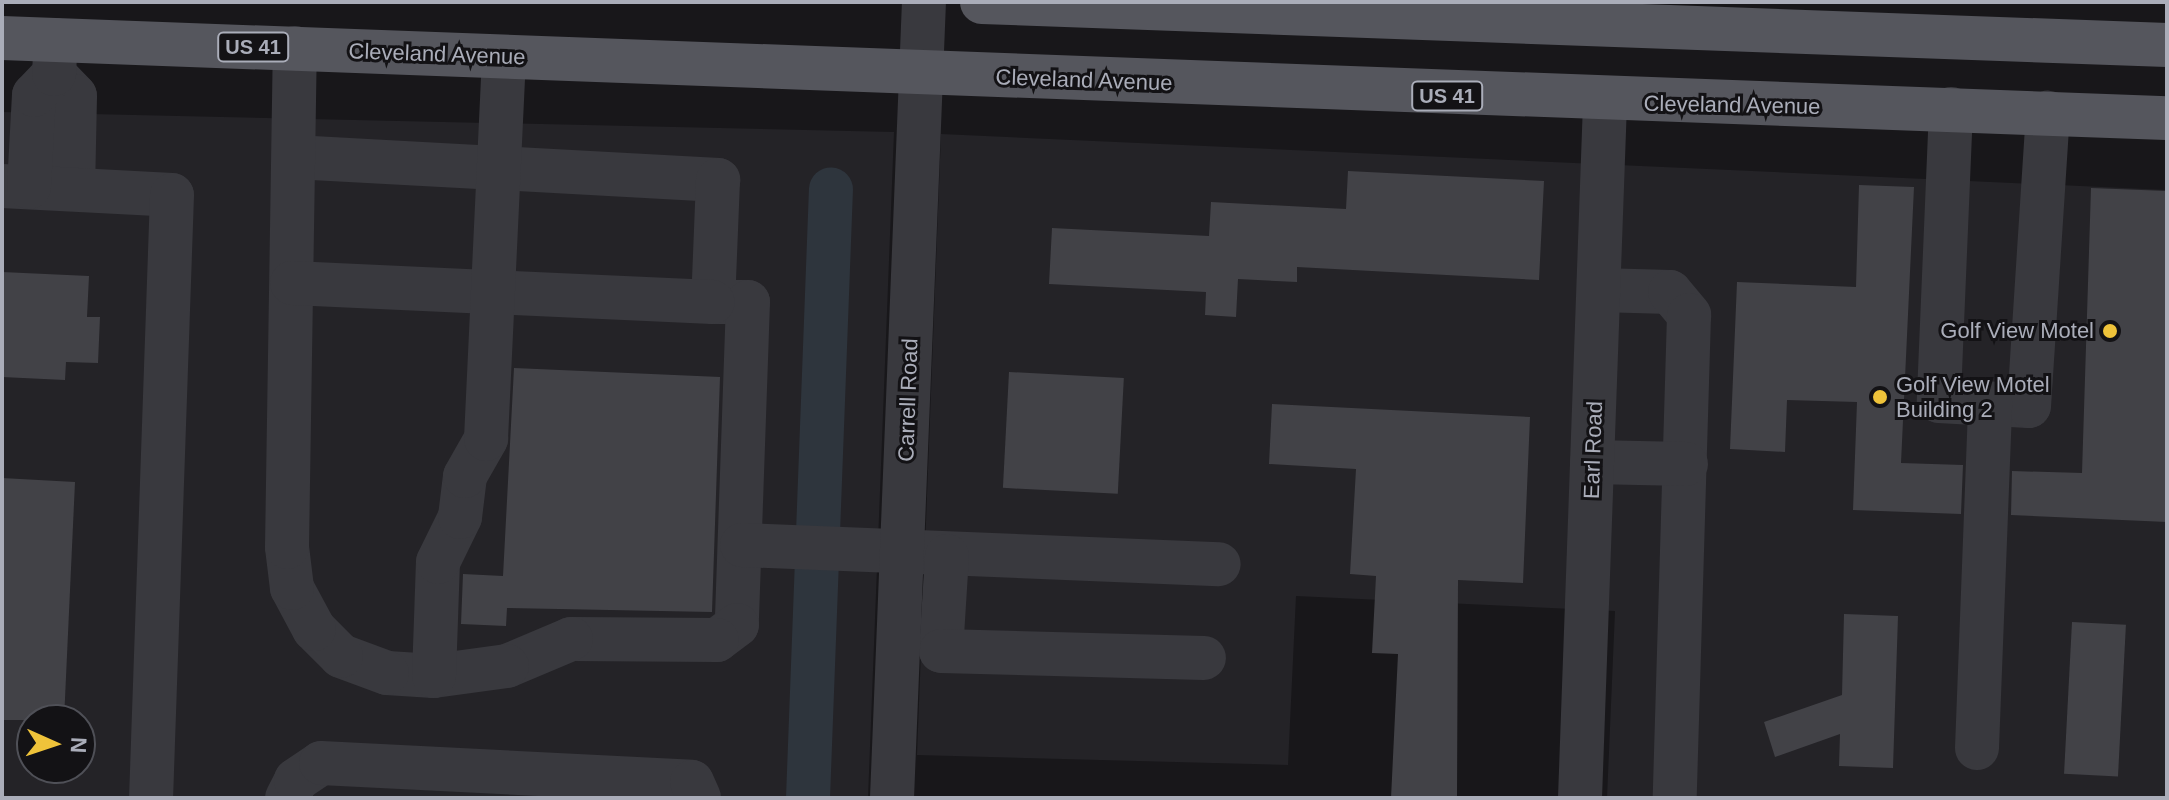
<!DOCTYPE html>
<html>
<head>
<meta charset="utf-8">
<style>
	body { margin:0 }
	#map { position:relative; width:2169px; height:800px; overflow:hidden; background:#18171a; font-family:Arial,sans-serif }
	div>[style] { position:absolute }
	[style*='--x'] { left:calc(var(--x)*1px); top:calc(var(--y)*1px); width:calc(var(--w)*1px); rotate:calc(var(--a)*1deg) }
	.built>* { inset:0; background:#242327 }
	.canal>* { height:44px; margin:-22px; padding:0 22px; transform-origin:22px; border-radius:22px; background:#2e353d }
	.building>* { inset:0; background:#424247; transform-origin:0 0 }
	.minor>* { height:44px; margin:-22px; padding:0 22px; transform-origin:22px; border-radius:22px; background:#39393e }
	.major>* { height:44px; margin:-22px; padding:0 22px; transform-origin:22px; border-radius:22px; background:#55565d }
	.dots>* { width:22px; height:22px; translate:-50% -50%; box-sizing:border-box; border:4px solid #131215; border-radius:50% }
	span { translate:-50% -50%; white-space:nowrap; text-align:center; line-height:1.15; -webkit-text-stroke:6px #131215; paint-order:stroke }
	.shield-label span { padding:2px 6px; background:#131215; border:2px solid; border-radius:6px; -webkit-text-stroke-width:0 }
	.shield-label { font-size:20px; color:#aaadb9; font-weight:700 }
	.street-label { font-size:22px; color:#aaadb9 }
	.poi-label { font-size:22px; color:#aaadb9 }
	.right { translate:-100% -50%; text-align:right }
	.left { translate:0 -50%; text-align:left }
	.frame { position:absolute; inset:0; border:4px solid #aaadb9; pointer-events:none }
	.north { position:absolute; left:16px; top:704px; width:80px; height:80px; box-sizing:border-box; background:#131215; border:2px solid #4f5057; border-radius:50%; rotate:93deg; font-size:22px; font-weight:700; line-height:32px; text-align:center; color:#aaadb9 }
	.north::after { content:''; display:block; margin:auto; width:28px; height:36px; background:#efc33a; clip-path:polygon(50% 0,100% 100%,50% 72%,0 100%) }
</style>
</head>
<body>
<div id="map">
	<div class="built">
		<div style="clip-path:polygon(evenodd,2px 112px,894px 132px,868px 798px,2px 798px,2px 112px,32px 720px,80px 720px,80px 768px,32px 768px,32px 720px)"></div>
		<div style="clip-path:polygon(941px 134px,2167px 190px,2167px 798px,1607px 798px,1615px 611px,1296px 596px,1288px 765px,917px 755px)"></div>
	</div>
	<div class="canal">
		<div style="--x:808;--y:798;--w:609;--a:-87.84"></div>
	</div>
	<div class="building">
		<div style="clip-path:polygon(1348px 171px,1544px 181px,1539px 280px,1297px 267px,1297px 282px,1238px 279px,1236px 317px,1205px 315px,1206px 292px,1049px 284px,1052px 228px,1209px 236px,1211px 202px,1346px 209px)"></div>
		<div style="clip-path:polygon(1859px 185px,1914px 187px,1901px 463px,1963px 465px,1961px 514px,1853px 510px,1857px 402px,1787px 400px,1785px 452px,1730px 449px,1737px 282px,1856px 287px)"></div>
		<div style="clip-path:polygon(2091px 188px,2167px 191px,2167px 522px,2011px 515px,2012px 471px,2082px 473px)"></div>
		<div style="clip-path:polygon(2px 272px,89px 276px,87px 317px,100px 317px,98px 363px,66px 362px,65px 380px,2px 377px)"></div>
		<div style="clip-path:polygon(514px 368px,720px 377px,712px 612px,507px 608px,506px 626px,461px 624px,463px 574px,503px 576px)"></div>
		<div style="left:1009px;top:372px;width:115px;height:116px;rotate:3deg"></div>
		<div style="clip-path:polygon(1272px 404px,1530px 417px,1523px 583px,1458px 580px,1457px 798px,1391px 798px,1398px 654px,1372px 653px,1376px 576px,1350px 574px,1356px 469px,1269px 464px)"></div>
		<div style="clip-path:polygon(2px 478px,75px 482px,64px 720px,2px 720px)"></div>
		<div style="clip-path:polygon(1844px 614px,1898px 616px,1893px 768px,1839px 766px,1840px 734px,1775px 757px,1764px 722px,1842px 695px)"></div>
		<div style="left:2072px;top:622px;width:54px;height:152px;rotate:3deg"></div>
	</div>
	<div class="minor">
		<div style="--x:54;--y:74;--w:30;--a:46"></div>
		<div style="--x:75;--y:96;--w:93;--a:91.2"></div>
		<div style="--x:1951;--y:109;--w:292;--a:92.4"></div>
		<div style="--x:1939;--y:401;--w:90;--a:3.2"></div>
		<div style="--x:2029;--y:406;--w:294;--a:-86.3"></div>
		<div style="--x:294;--y:157;--w:425;--a:3.1"></div>
		<div style="--x:718;--y:180;--w:122;--a:92.3"></div>
		<div style="--x:713;--y:302;--w:35;--a:0"></div>
		<div style="--x:748;--y:302;--w:323;--a:92"></div>
		<div style="--x:737;--y:625;--w:25;--a:143"></div>
		<div style="--x:717;--y:640;--w:146;--a:-179.6"></div>
		<div style="--x:571;--y:639;--w:69;--a:157.1"></div>
		<div style="--x:507;--y:666;--w:74;--a:172.2"></div>
		<div style="--x:434;--y:676;--w:47;--a:-176.3"></div>
		<div style="--x:387;--y:673;--w:49;--a:-159.7"></div>
		<div style="--x:341;--y:656;--w:38;--a:-135"></div>
		<div style="--x:314;--y:629;--w:47;--a:-118.2"></div>
		<div style="--x:292;--y:588;--w:41;--a:-97"></div>
		<div style="--x:287;--y:547;--w:499;--a:-89.1"></div>
		<div style="--x:2;--y:186;--w:170;--a:3"></div>
		<div style="--x:172;--y:195;--w:603;--a:91.99"></div>
		<div style="--x:29;--y:187;--w:92;--a:-86.9"></div>
		<div style="--x:34;--y:95;--w:29;--a:-46"></div>
		<div style="--x:54;--y:74;--w:34;--a:-87"></div>
		<div style="--x:292;--y:283;--w:421;--a:2.6"></div>
		<div style="--x:1599;--y:290;--w:71;--a:1.6"></div>
		<div style="--x:1670;--y:292;--w:30;--a:50"></div>
		<div style="--x:1689;--y:315;--w:483;--a:91.7"></div>
		<div style="--x:1592;--y:462;--w:94;--a:1.2"></div>
		<div style="--x:742;--y:545;--w:477;--a:2.3"></div>
		<div style="--x:947;--y:556;--w:95;--a:93.6"></div>
		<div style="--x:941;--y:651;--w:263;--a:1.5"></div>
		<div style="--x:434;--y:676;--w:114;--a:-88"></div>
		<div style="--x:438;--y:562;--w:50;--a:-63.9"></div>
		<div style="--x:460;--y:517;--w:41;--a:-83"></div>
		<div style="--x:465;--y:476;--w:43;--a:-60.4"></div>
		<div style="--x:486;--y:439;--w:382;--a:-87.3"></div>
		<div style="--x:1977;--y:748;--w:345;--a:-87.8"></div>
		<div style="--x:287;--y:798;--w:20;--a:-63"></div>
		<div style="--x:296;--y:780;--w:30;--a:-34"></div>
		<div style="--x:321;--y:763;--w:371;--a:2.9"></div>
		<div style="--x:692;--y:782;--w:17;--a:66"></div>
		<div style="--x:892;--y:798;--w:797;--a:-87.7"></div>
		<div style="--x:1580;--y:798;--w:696;--a:-87.94"></div>
	</div>
	<div class="major">
		<div style="--x:982;--y:2;--w:1186;--a:2.08"></div>
		<div style="--x:2;--y:38;--w:2166;--a:2.12"></div>
	</div>
	<div class="dots">
		<div style="left:2110px;top:331px;background:#efc33a"></div>
		<div style="left:1880px;top:397px;background:#efc33a"></div>
	</div>
	<div class="shield-label">
		<span style="left:253px;top:47px">US 41</span>
		<span style="left:1447px;top:96px">US 41</span>
	</div>
	<div class="street-label">
		<span style="left:437px;top:54px;rotate:2deg">Cleveland Avenue</span>
		<span style="left:1084px;top:80px;rotate:2deg">Cleveland Avenue</span>
		<span style="left:1732px;top:105px;rotate:1deg">Cleveland Avenue</span>
		<span style="left:908px;top:400px;rotate:-88deg">Carrell Road</span>
		<span style="left:1593px;top:450px;rotate:-88deg">Earl Road</span>
	</div>
	<div class="poi-label">
		<span class="right" style="left:2094px;top:331px">Golf View Motel</span>
		<span class="left" style="left:1896px;top:397px">Golf View Motel<br>Building 2</span>
	</div>
	<div class="frame"></div>
	<div class="north">N</div>
</div>
</body>
</html>
